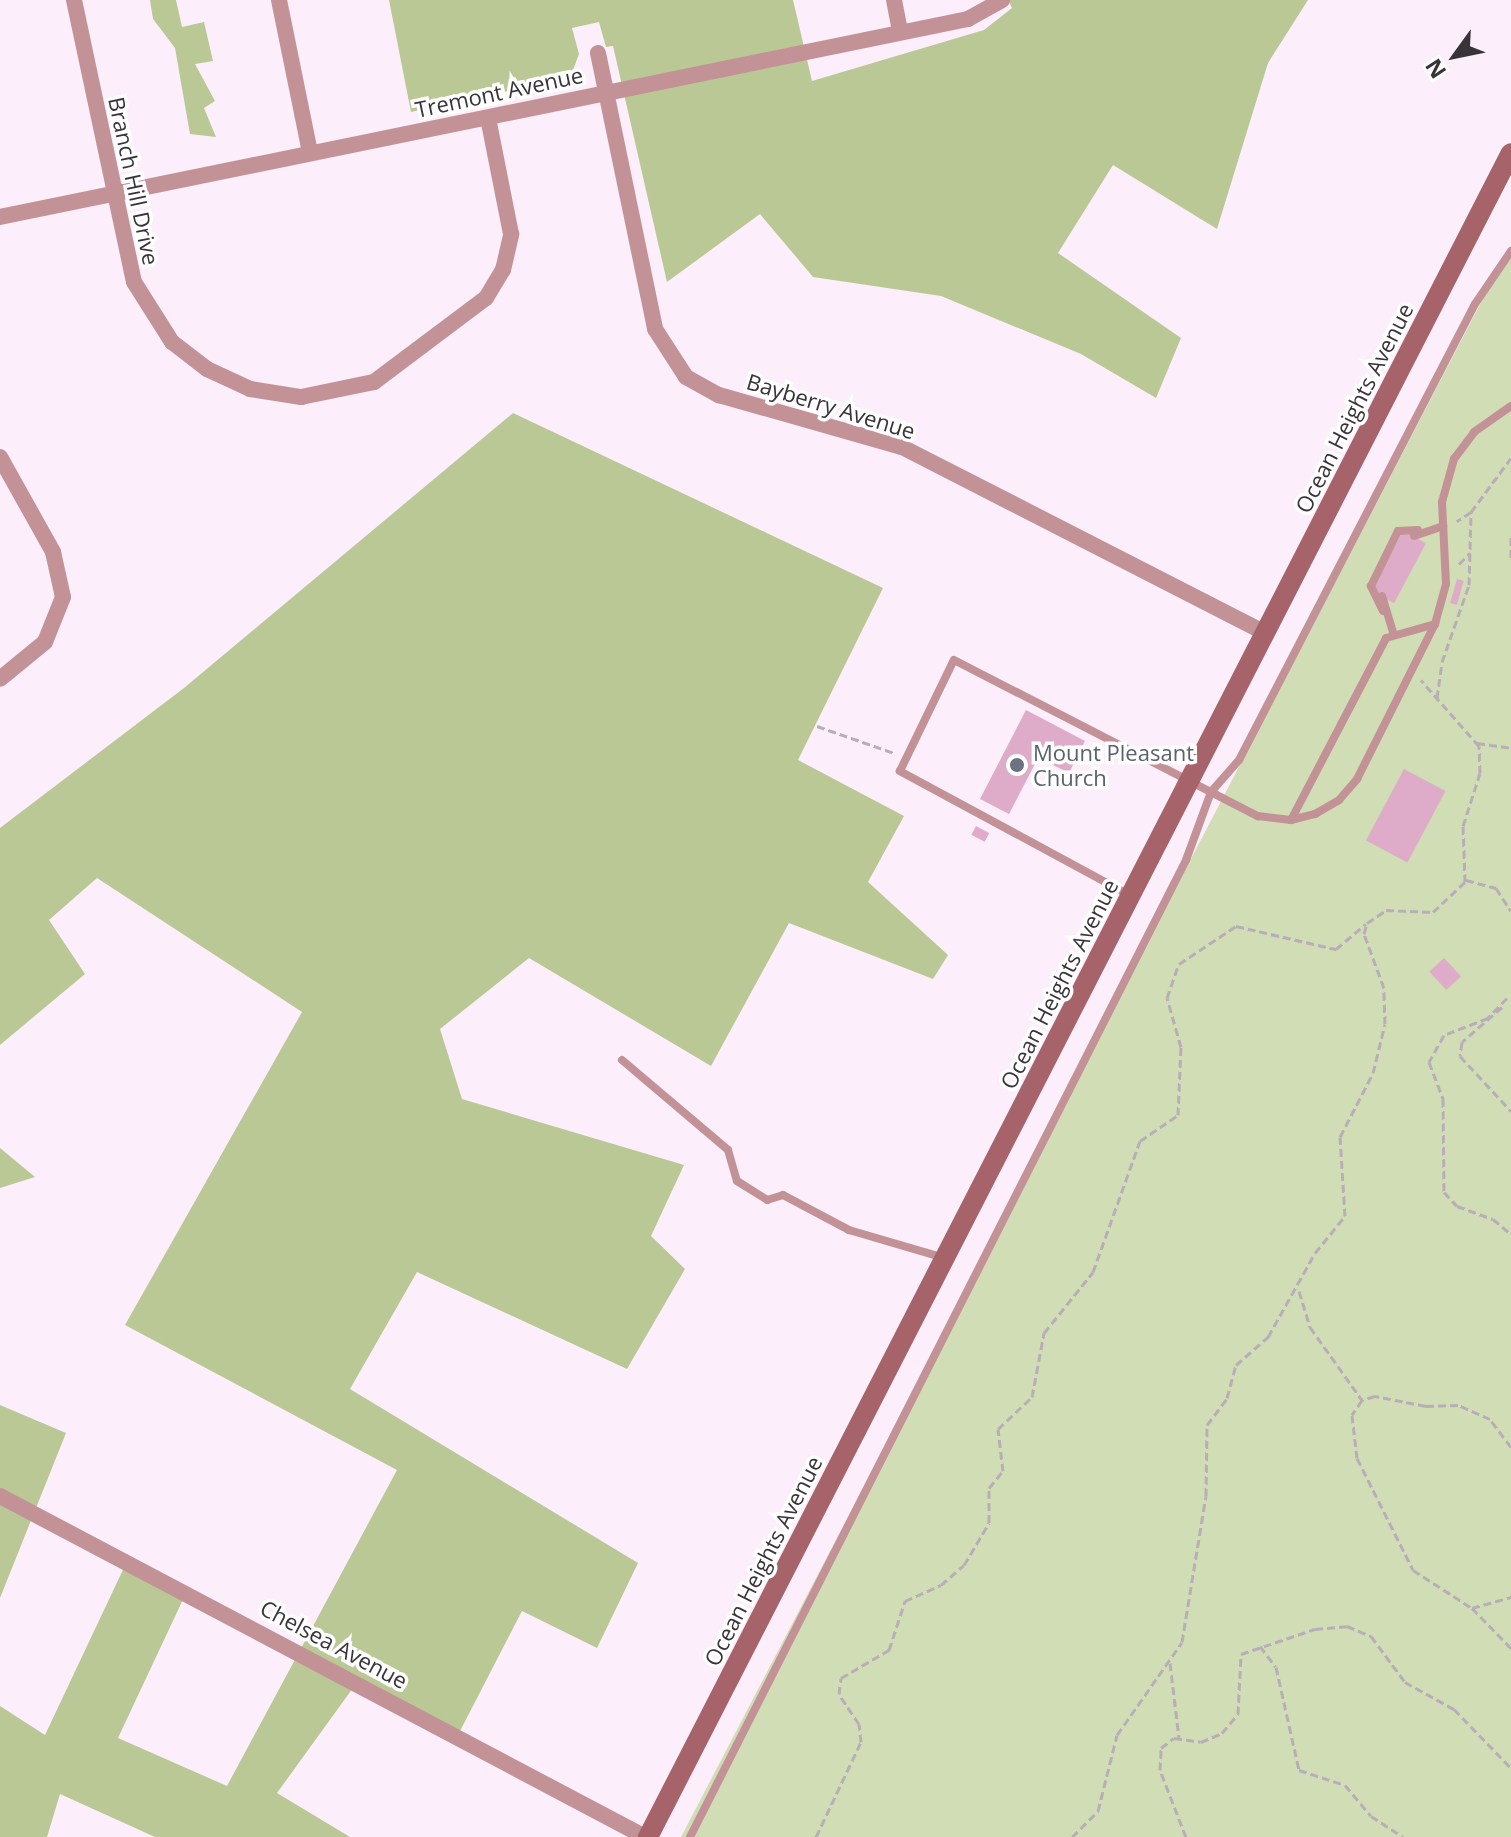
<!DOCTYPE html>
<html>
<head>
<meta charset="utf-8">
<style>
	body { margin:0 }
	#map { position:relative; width:1511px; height:1837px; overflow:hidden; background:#fceefb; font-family:"Open Sans",sans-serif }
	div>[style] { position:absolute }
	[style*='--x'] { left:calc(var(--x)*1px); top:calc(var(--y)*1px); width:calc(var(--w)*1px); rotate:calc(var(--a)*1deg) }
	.green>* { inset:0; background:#d1ddb4 }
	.forest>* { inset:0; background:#bac896 }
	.building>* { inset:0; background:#deacc8; transform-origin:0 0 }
	.path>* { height:3px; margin-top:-1.5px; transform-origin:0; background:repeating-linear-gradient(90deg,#b9aeb8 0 8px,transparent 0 12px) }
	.service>* { height:8px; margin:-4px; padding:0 4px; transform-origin:4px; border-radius:4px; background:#c29296 }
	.minor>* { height:16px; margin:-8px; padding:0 8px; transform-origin:8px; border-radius:8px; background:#c29296 }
	.secondary>* { height:20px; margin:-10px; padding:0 10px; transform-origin:10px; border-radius:10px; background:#a7636a }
	.dots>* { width:22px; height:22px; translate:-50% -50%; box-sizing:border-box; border:4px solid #fff; border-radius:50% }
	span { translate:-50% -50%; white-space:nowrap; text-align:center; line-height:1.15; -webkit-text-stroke:7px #fff; paint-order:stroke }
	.street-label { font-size:22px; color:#383338 }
	.worship-label { font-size:22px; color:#5b616d }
	.left { translate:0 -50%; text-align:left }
	.north { position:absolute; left:1415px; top:16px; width:80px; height:80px; -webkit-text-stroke:6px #fff; paint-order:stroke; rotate:237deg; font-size:22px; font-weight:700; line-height:32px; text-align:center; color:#383338 }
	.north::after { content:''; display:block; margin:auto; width:28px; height:36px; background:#383338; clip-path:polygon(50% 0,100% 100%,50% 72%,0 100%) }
</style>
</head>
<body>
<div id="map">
	<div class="green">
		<div style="clip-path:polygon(1511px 245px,1511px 1837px,681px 1837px)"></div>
	</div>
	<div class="forest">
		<div style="clip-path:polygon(150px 0,176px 0,182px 27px,204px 22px,213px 61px,195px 64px,215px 101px,204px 108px,216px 137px,190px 134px,175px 48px,153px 19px)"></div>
		<div style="clip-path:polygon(389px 0,793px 0,812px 81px,984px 30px,1012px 8px,1008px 0,1308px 0,1268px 63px,1217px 229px,1113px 165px,1058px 253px,1181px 338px,1156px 398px,1081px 354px,941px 296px,813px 277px,760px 214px,667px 282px,613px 46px,606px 47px,599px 22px,572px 28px,579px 54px,570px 78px,411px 112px)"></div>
		<div style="clip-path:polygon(513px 413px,883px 588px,798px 760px,904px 816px,868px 882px,948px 955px,933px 979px,789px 923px,711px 1066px,529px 958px,440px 1029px,462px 1099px,684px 1165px,651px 1236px,685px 1269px,627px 1369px,417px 1272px,350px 1389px,638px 1563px,597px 1648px,522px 1611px,459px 1733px,358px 1681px,277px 1793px,350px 1837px,155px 1837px,60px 1794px,47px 1837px,0 1837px,0 1706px,45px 1735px,129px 1557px,187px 1591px,118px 1738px,227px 1786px,397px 1470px,125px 1325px,302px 1012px,97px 878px,49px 920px,85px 974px,0 1045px,0 828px,184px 688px)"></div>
		<div style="clip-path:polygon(0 1148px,35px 1177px,0 1188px)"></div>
		<div style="clip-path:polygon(0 1405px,66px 1433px,0 1598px)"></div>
	</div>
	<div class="building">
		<div style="left:1403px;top:531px;width:26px;height:68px;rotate:28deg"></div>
		<div style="left:1457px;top:579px;width:7px;height:25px;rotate:16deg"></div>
		<div style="clip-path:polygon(1026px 710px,1085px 741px,1069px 773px,1041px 759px,1036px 762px,1009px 814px,980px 799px)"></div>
		<div style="left:1404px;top:769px;width:47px;height:81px;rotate:28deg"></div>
		<div style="left:976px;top:826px;width:15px;height:10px;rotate:28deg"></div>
		<div style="left:1444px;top:958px;width:25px;height:20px;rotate:47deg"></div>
	</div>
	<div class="path">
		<div style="--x:1471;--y:512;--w:67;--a:-53.5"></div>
		<div style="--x:1511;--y:537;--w:23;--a:90"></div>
		<div style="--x:1459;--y:564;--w:16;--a:-45"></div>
		<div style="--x:1437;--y:698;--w:36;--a:-82"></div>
		<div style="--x:1442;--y:662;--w:82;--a:-70.7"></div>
		<div style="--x:1469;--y:585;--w:73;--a:-88.4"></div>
		<div style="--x:1471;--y:512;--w:17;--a:147"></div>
		<div style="--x:817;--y:726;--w:82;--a:19.3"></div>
		<div style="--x:1477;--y:743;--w:34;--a:8"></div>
		<div style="--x:1466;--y:880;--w:31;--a:15"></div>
		<div style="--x:1496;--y:888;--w:27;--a:57"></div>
		<div style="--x:1507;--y:998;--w:28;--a:134"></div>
		<div style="--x:1488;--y:1018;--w:47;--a:158.9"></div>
		<div style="--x:1444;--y:1035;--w:31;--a:119"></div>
		<div style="--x:1429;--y:1062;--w:40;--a:69"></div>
		<div style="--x:1443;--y:1099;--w:93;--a:89.4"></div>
		<div style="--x:1444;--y:1192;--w:19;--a:47"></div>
		<div style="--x:1457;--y:1206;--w:38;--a:20"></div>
		<div style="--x:1493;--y:1219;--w:23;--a:40"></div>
		<div style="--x:1502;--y:1007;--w:53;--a:138.8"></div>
		<div style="--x:1462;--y:1042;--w:14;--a:98"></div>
		<div style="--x:1460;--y:1056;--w:75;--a:47.2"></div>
		<div style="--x:1299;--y:1291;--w:38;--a:73"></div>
		<div style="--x:1310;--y:1327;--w:90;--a:54.5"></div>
		<div style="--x:1511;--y:1447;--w:35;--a:-127"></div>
		<div style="--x:1490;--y:1419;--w:35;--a:-156"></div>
		<div style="--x:1458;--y:1405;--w:32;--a:178"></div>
		<div style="--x:1426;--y:1406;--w:52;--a:-168.9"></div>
		<div style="--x:1375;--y:1396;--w:14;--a:163"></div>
		<div style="--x:1362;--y:1400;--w:18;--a:124"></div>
		<div style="--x:1352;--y:1415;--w:43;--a:83.4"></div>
		<div style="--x:1357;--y:1458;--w:125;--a:63.4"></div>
		<div style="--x:1413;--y:1570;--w:70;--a:32.8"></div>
		<div style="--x:1472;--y:1608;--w:41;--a:-15.8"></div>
		<div style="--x:1472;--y:1608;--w:56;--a:45.7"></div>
		<div style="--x:1260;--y:1646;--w:26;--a:53"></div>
		<div style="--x:1276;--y:1667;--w:106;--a:77.4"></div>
		<div style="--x:1299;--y:1770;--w:48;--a:18.1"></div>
		<div style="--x:1345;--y:1785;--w:40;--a:50"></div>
		<div style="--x:1371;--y:1816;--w:38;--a:33"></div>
		<div style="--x:1170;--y:1663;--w:75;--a:83.1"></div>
		<div style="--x:816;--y:1837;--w:105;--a:-64.7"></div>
		<div style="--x:861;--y:1742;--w:18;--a:-96"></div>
		<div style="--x:859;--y:1724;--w:36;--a:-124"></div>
		<div style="--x:839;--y:1694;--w:16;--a:-83"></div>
		<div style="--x:841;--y:1678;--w:56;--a:-30.3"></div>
		<div style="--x:889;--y:1650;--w:52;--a:-71.9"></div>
		<div style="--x:905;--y:1601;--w:39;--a:-24"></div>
		<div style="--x:941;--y:1585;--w:30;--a:-41"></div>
		<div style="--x:964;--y:1565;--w:49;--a:-59.2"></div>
		<div style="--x:989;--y:1523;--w:35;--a:-90"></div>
		<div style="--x:989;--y:1488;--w:22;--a:-51"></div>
		<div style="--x:1003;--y:1471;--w:42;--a:-96.8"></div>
		<div style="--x:998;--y:1429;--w:47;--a:-43.3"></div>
		<div style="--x:1032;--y:1397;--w:65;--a:-79.4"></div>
		<div style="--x:1044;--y:1333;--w:78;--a:-51.2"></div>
		<div style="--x:1093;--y:1272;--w:139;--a:-70.3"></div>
		<div style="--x:1140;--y:1141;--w:46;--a:-34.4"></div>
		<div style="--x:1178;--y:1115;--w:68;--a:-87.5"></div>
		<div style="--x:1181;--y:1047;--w:51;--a:-105.9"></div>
		<div style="--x:1167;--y:998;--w:36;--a:-71"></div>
		<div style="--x:1179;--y:964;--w:69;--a:-33.7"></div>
		<div style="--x:1236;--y:926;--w:103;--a:13"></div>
		<div style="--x:1336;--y:949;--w:39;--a:-40"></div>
		<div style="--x:1072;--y:1837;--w:37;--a:-45"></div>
		<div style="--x:1098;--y:1811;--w:78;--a:-76"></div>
		<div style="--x:1117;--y:1735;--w:113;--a:-55"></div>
		<div style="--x:1182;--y:1642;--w:148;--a:-80.7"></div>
		<div style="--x:1206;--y:1496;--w:71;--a:-89.2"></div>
		<div style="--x:1207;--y:1425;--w:34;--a:-53"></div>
		<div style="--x:1227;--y:1398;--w:34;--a:-75"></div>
		<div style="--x:1236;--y:1365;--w:43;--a:-41.2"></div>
		<div style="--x:1268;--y:1337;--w:96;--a:-60.8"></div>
		<div style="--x:1315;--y:1253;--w:48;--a:-51"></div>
		<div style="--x:1345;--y:1216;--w:79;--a:-93.6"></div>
		<div style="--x:1340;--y:1137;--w:72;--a:-62.7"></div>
		<div style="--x:1373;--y:1073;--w:50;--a:-76.2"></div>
		<div style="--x:1385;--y:1024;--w:36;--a:-92"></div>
		<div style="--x:1384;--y:988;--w:58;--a:-110.3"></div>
		<div style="--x:1364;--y:934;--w:11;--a:-75"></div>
		<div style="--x:1367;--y:923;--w:23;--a:-34"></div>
		<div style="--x:1386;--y:910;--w:47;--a:2.4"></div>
		<div style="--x:1433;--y:912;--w:44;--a:-43.2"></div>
		<div style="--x:1465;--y:882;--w:56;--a:-92"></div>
		<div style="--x:1463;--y:826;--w:56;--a:-72.2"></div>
		<div style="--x:1480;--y:773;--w:27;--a:-92"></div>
		<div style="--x:1479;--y:746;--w:88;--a:-131.3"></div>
		<div style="--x:1186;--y:1837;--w:72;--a:-111.2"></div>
		<div style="--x:1160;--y:1770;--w:22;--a:-87"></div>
		<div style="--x:1161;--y:1748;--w:16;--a:-38"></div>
		<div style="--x:1174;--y:1738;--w:27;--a:8"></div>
		<div style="--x:1201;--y:1742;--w:23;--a:-23"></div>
		<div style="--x:1222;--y:1733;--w:25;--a:-50"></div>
		<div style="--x:1238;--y:1714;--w:60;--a:-87.1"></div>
		<div style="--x:1241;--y:1654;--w:78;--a:-18.7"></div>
		<div style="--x:1315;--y:1629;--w:32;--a:-5"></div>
		<div style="--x:1347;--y:1626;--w:26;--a:23"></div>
		<div style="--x:1371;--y:1636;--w:57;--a:53.5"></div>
		<div style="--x:1405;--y:1682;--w:56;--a:28.9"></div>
		<div style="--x:1454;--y:1709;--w:82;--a:46"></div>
	</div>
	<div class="service">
		<div style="--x:1414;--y:536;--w:31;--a:-19"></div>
		<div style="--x:1382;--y:596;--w:37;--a:73"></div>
		<div style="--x:1383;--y:611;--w:28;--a:-116"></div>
		<div style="--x:1371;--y:586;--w:61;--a:-63.9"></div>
		<div style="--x:1398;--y:531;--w:20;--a:-3"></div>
		<div style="--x:1291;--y:820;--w:205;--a:-62.4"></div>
		<div style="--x:1386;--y:638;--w:51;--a:-15.9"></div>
		<div style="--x:1131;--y:896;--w:263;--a:-151.6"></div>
		<div style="--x:900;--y:771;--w:123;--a:-64.1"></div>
		<div style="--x:954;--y:660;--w:342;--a:27.2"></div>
		<div style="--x:1258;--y:816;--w:33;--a:7"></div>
		<div style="--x:1291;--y:820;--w:25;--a:-14"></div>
		<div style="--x:1315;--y:814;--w:28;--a:-30"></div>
		<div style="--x:1339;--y:800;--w:28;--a:-49"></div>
		<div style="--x:1357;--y:779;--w:174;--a:-63.3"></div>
		<div style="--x:1435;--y:624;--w:41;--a:-74.6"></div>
		<div style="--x:1446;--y:584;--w:82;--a:-92.8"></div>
		<div style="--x:1442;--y:502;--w:45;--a:-74.4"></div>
		<div style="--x:1454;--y:459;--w:34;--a:-53"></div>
		<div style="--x:1474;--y:432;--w:45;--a:-35.1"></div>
		<div style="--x:622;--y:1060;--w:139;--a:40.3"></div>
		<div style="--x:728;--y:1150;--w:32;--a:74"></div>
		<div style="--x:737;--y:1181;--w:36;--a:32"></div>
		<div style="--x:767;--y:1200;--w:17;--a:-17"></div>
		<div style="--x:783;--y:1195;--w:75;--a:27.9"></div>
		<div style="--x:849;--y:1230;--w:100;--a:16.3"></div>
		<div style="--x:690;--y:1837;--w:1096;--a:-63.08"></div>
		<div style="--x:1186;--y:860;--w:72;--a:-69.8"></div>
		<div style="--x:1211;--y:792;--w:43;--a:-48.8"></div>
		<div style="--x:1239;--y:760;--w:513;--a:-62.64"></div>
		<div style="--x:1475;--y:304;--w:64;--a:-55.8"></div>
	</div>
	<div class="minor">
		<div style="--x:74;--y:0;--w:288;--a:78"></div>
		<div style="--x:134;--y:282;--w:71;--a:57.7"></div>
		<div style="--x:172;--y:342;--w:44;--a:37.6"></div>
		<div style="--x:207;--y:369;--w:47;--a:24.9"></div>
		<div style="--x:250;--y:389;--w:52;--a:8.9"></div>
		<div style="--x:301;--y:397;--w:75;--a:-11.6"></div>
		<div style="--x:374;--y:382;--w:140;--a:-36.9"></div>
		<div style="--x:486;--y:298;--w:33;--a:-59"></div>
		<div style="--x:503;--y:270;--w:37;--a:-77"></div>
		<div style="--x:511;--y:234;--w:118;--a:-101.2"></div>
		<div style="--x:279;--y:0;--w:156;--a:78.5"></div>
		<div style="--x:894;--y:0;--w:32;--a:79"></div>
		<div style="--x:598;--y:53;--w:282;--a:78.3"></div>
		<div style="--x:655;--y:329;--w:57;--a:57.1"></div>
		<div style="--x:686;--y:377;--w:38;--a:29"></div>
		<div style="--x:719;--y:395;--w:190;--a:15.9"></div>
		<div style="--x:902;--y:447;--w:409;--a:27.1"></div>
		<div style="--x:0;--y:217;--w:988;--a:-11.56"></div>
		<div style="--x:968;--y:19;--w:39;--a:-29"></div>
		<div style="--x:0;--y:457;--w:109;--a:60.8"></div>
		<div style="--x:53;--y:552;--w:46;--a:77.5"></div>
		<div style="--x:63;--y:597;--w:48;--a:111.8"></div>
		<div style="--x:45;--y:642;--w:58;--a:140.6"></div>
		<div style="--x:0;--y:1496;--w:730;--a:27.86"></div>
	</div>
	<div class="secondary">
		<div style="--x:648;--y:1837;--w:1892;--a:-62.87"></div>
	</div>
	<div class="dots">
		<div style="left:1017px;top:765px;background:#6b7280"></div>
	</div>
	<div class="street-label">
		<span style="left:499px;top:92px;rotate:-12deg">Tremont Avenue</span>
		<span style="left:134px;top:181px;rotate:78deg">Branch Hill Drive</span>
		<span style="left:831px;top:406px;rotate:17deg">Bayberry Avenue</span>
		<span style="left:1354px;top:408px;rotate:-63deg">Ocean Heights Avenue</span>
		<span style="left:1059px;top:984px;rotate:-63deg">Ocean Heights Avenue</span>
		<span style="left:763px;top:1561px;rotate:-63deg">Ocean Heights Avenue</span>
		<span style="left:334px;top:1644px;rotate:28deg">Chelsea Avenue</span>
	</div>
	<div class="worship-label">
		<span class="left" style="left:1033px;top:765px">Mount Pleasant<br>Church</span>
	</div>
	<div class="north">N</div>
</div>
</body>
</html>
